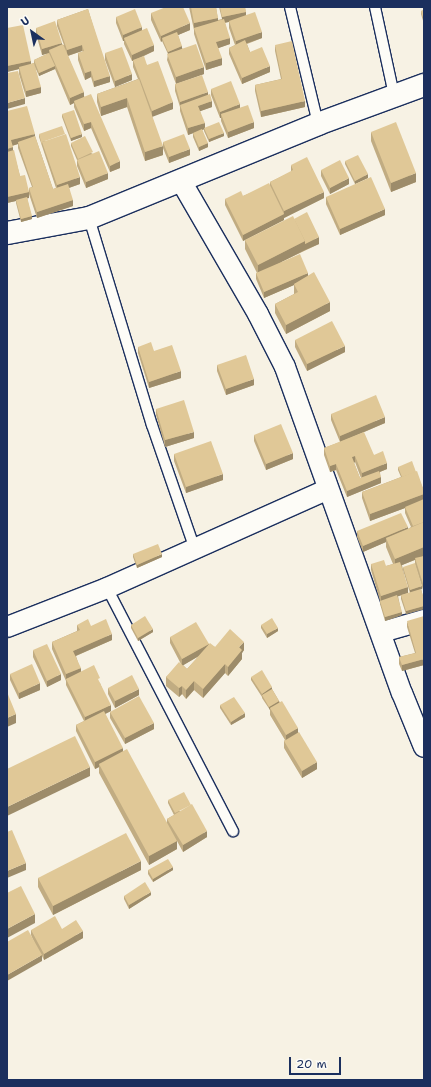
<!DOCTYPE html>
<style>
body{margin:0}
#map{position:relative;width:431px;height:1087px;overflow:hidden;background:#f7f2e4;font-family:"Shantell Sans",sans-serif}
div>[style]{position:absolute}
.roads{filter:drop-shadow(1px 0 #1b2f5e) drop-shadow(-1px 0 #1b2f5e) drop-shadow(0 1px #1b2f5e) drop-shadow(0 -1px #1b2f5e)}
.lane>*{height:10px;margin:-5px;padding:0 5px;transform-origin:5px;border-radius:5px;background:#fdfcf7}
.street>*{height:20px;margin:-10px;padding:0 10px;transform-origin:10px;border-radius:10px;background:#fdfcf7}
.primary>*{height:22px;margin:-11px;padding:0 11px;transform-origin:11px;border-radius:11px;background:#fdfcf7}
.wall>*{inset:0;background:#c1ac82}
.shaded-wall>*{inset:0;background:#9d8c6a}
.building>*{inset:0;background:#e0c897}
span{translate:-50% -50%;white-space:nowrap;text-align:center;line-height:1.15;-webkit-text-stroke:3.5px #fdfcf7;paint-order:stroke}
.frame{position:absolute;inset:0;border:8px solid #1b2f5e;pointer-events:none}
.north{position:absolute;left:12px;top:12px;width:40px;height:40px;-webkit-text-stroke:3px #fdfcf7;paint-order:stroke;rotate:327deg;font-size:11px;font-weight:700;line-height:16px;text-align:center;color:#1b2f5e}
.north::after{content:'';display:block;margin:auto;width:14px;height:18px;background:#1b2f5e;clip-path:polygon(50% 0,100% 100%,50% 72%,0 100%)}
.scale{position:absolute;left:289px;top:1057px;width:52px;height:18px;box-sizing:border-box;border:2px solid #1b2f5e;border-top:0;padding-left:5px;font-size:12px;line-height:14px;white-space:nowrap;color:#1b2f5e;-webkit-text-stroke:3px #fdfcf7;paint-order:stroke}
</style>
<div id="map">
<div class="roads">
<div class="lane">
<div style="left:290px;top:7px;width:120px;rotate:76.5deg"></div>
<div style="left:375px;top:7px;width:90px;rotate:77.8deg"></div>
<div style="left:89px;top:218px;width:216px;rotate:73.1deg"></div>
<div style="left:152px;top:425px;width:131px;rotate:70.9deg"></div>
<div style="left:107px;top:588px;width:274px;rotate:62.6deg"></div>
</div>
<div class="street">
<div style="left:181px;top:181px;width:154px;rotate:59.9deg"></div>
<div style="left:258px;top:314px;width:59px;rotate:63deg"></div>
<div style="left:285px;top:367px;width:346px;rotate:70.3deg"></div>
<div style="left:402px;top:693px;width:58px;rotate:67.8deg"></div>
<div style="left:7px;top:627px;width:107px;rotate:-21.3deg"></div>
<div style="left:107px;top:588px;width:242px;rotate:-24.1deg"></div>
<div style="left:382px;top:632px;width:44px;rotate:-15.9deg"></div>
</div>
<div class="primary">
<div style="left:7px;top:233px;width:83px;rotate:-10.4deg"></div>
<div style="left:89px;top:218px;width:248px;rotate:-22.3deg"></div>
<div style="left:318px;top:124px;width:113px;rotate:-20.2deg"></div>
</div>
</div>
<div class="wall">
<div style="clip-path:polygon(189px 7px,216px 7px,218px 20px,222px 19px,219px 7px,245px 7px,246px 15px,262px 38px,247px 44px,250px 52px,270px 72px,242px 84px,229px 54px,229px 48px,235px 45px,229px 28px,229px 22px,225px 23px,230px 44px,218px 48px,222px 65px,206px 70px,194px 34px,194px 30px)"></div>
<div style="clip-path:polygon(88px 9px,110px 82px,94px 87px,91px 77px,85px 80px,78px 60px,78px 53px,83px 52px,82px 51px,68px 56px,84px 96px,120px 168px,110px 172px,91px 128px,84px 131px,74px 107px,74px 103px,70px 105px,55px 69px,39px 76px,35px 67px,41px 93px,26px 97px,19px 74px,19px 69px,7px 72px,7px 28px,31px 64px,34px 63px,34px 60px,49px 53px,42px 55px,36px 34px,36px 28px,62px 45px,64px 45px,57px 26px,57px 20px)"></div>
<div style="clip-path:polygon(424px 10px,424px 24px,421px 14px,421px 11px)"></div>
<div style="clip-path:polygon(151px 13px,190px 30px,178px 35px,182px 48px,204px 74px,176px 84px,167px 60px,168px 54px,162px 41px,161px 42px,151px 20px)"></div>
<div style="clip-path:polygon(116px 17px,142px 30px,154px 51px,140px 58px,147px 65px,173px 109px,152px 116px,163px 155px,145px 161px,127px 107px,101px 116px,97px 102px,97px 94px,138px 79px,133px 67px,133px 61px,132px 61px,124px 44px,124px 41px,123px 41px,116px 23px)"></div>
<div style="clip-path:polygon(275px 45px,305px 107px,261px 117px,255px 91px,255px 85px,281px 79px,275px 51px)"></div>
<div style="clip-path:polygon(105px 53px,132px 80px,115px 87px,105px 60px)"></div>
<div style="clip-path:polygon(175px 84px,208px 95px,212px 107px,200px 111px,205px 128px,224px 136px,209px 142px,204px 131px,204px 129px,202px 130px,208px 147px,199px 151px,193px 137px,193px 133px,198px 131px,188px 135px,180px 111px,180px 107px,175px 91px)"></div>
<div style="clip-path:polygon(211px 89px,240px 108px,254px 128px,228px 138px,221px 121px,221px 118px,220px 118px,211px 95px)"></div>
<div style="clip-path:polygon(evenodd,7px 111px,35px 136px,53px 189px,56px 188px,39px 137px,39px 134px,80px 184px,69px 188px,73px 206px,37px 218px,29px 194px,29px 198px,27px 198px,32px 219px,21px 222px,16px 203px,16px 201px,7px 203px,7px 111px,18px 144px,18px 148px,32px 187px,29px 188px,29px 192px,20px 176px,13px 150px,12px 146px,18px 144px)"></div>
<div style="clip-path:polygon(62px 114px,82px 137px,71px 141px,62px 117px)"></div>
<div style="clip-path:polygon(371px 132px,416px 182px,391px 192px,371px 141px)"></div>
<div style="clip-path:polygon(163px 142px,190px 155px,169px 163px,163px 148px)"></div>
<div style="clip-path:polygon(71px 143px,93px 154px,108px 179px,86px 188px,77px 166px,77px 160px,71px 146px)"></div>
<div style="clip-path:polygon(345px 161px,368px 178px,355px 184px,345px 164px)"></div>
<div style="clip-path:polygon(291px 165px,324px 198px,284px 218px,284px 220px,243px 241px,225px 205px,225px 199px,243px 196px,270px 185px,270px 182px,291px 172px)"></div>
<div style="clip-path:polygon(321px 170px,349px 184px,330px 194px,321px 176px)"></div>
<div style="clip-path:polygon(326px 197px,385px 215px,340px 235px,326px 204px)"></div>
<div style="clip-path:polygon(294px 219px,319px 244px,281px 262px,308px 276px,330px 311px,286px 334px,275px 313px,275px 304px,294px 294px,294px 285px,264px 298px,256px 279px,256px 273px,257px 273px,245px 249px,245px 240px)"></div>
<div style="clip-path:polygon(295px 340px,345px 352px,307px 371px,295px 347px)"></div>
<div style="clip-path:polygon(138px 347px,154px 351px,181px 378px,149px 388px,138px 353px)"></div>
<div style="clip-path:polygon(217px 365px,254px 385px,226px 395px,217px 371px)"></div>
<div style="clip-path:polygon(156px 409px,194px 438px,165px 447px,156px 415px)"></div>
<div style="clip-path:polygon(evenodd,331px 414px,385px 423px,346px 440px,374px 455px,387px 469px,380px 472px,381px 483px,347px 497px,336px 470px,330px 472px,324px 455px,324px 448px,340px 442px,331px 420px,331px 414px,355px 462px,361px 478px,360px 478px,354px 463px,355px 462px)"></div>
<div style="clip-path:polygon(254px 435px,293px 459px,266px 470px,254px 441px)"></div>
<div style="clip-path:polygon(174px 454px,223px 480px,186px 493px,174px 461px)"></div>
<div style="clip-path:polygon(398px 467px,416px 472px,424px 491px,424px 593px,415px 565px,415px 560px,402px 565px,408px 593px,398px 596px,402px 615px,385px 621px,380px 604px,380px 601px,371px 570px,371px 564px,386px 566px,393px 564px,386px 547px,386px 542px,363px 552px,357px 537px,357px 531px,408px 529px,411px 527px,405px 513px,405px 508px,370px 521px,362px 498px,362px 492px,401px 477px,398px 470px)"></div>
<div style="clip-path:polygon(133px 554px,162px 557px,137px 568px,133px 557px)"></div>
<div style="clip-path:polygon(403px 567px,422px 589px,421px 589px,424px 600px,424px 609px,406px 614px,401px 599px,401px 595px,410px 593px,403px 570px)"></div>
<div style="clip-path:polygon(407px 621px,424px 665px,402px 671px,399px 664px,399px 657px,415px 653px,407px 627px)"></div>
<div style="clip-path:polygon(77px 625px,91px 626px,112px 640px,76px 656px,81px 672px,100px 683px,111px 711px,105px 714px,123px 751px,167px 824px,167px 819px,174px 815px,168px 803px,168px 800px,207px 837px,183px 852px,177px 841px,177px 849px,149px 865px,99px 773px,99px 767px,95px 769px,76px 731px,76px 725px,84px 721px,66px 685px,66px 680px,66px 681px,52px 649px,52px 642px,77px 631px)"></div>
<div style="clip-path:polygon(131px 625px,153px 632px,138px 641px,131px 628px)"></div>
<div style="clip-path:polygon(261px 625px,278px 631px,267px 638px,261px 628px)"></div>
<div style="clip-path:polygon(evenodd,170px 637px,209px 644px,215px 647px,244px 650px,242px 653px,242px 659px,228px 676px,225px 673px,203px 698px,194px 690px,186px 699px,182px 694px,179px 697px,166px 686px,166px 677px,181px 664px,170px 643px,170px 637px,199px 656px,187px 669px,183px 665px,199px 656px)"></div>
<div style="clip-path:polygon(33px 650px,61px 680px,47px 687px,33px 657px)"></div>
<div style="clip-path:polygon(10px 674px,40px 690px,19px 699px,10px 680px)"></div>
<div style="clip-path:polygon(251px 677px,272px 689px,298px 733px,317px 769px,302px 778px,284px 748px,284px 741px,285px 740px,270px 715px,270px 710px,262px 698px,262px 696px,262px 697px,251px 680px)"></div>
<div style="clip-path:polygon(108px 688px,139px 695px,115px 708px,108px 694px)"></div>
<div style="clip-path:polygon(220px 705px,245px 717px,231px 725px,220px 708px)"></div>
<div style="clip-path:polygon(110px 712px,154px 729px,125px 744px,110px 718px)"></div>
<div style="clip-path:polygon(141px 870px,53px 915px,38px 887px,38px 878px)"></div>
<div style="clip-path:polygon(148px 870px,173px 870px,153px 882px,148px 874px)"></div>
<div style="clip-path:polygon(151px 895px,129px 909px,124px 899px,124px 896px)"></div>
<div style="clip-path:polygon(62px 929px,83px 938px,44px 960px,42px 956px,42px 961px,31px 935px,31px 930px)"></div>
</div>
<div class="shaded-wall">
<div style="clip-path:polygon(246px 12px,246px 19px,222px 23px,222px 17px)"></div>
<div style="clip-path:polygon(218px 18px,218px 24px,194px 28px,194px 30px,194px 23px)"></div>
<div style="clip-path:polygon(190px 23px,190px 30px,164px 41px,162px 38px,162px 41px,161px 42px,161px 36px)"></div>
<div style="clip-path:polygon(142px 27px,142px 33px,124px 38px,124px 41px,123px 41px,123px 35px)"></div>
<div style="clip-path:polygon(262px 32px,262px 38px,236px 47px,236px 41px)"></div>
<div style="clip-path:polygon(230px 38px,230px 44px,216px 49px,216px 42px)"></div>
<div style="clip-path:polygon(62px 43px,62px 49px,49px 50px,49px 53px,42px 55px,42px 49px)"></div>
<div style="clip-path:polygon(82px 45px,82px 51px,67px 56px,67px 50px)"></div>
<div style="clip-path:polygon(154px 45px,154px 51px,132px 61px,132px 55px)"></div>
<div style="clip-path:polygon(182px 46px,182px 49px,168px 55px,168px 52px)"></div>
<div style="clip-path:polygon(222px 58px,222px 65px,206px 70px,206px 63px)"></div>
<div style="clip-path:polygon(31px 61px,31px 67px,19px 67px,19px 69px,7px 72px,7px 66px)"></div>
<div style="clip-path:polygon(55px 66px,55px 69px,39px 76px,39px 73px)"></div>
<div style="clip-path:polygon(270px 66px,270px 72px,242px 84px,242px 78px)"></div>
<div style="clip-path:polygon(204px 67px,204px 74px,176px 84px,176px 77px)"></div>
<div style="clip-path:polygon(91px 71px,91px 77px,85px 80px,85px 73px)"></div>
<div style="clip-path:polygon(132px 74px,132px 80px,115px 87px,115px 81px)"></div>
<div style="clip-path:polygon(110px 76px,110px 82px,94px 87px,94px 81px)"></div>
<div style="clip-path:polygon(41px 87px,41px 93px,26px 97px,26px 91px)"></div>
<div style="clip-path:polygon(84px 92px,84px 98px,74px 101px,74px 103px,70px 105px,70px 98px)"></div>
<div style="clip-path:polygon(208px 92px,208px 99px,180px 106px,180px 102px)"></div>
<div style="clip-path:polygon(25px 98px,25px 104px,7px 109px,7px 103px)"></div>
<div style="clip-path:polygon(127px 98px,127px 107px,101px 116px,101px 107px)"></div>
<div style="clip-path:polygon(212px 101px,212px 107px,198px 112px,198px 106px)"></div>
<div style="clip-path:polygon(305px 101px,305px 107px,261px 117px,261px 111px)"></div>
<div style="clip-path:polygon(173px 102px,173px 109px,152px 117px,152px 111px)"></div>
<div style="clip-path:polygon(240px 104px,240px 110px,221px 114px,221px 118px,220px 118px,220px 112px)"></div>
<div style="clip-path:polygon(91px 122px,91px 128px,84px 131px,84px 124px)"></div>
<div style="clip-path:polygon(254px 122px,254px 128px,228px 138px,228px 132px)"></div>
<div style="clip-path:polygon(205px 123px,205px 129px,188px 135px,188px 128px)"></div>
<div style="clip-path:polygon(224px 133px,224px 136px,209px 142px,209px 139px)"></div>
<div style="clip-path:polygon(35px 134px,35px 140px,18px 142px,18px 144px,11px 146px,11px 140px)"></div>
<div style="clip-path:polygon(82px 134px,82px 137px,71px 141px,71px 138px)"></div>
<div style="clip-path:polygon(208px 143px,208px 147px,199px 151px,199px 147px)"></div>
<div style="clip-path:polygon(163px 146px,163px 155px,145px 161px,145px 152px)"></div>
<div style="clip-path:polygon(13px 147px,13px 154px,7px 155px,7px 149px)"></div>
<div style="clip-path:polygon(190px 149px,190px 155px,169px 163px,169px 157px)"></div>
<div style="clip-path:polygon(120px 161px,120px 168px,110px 172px,110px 166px)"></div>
<div style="clip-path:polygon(108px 173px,108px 179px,86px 188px,86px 182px)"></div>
<div style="clip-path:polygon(416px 173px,416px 182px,391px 192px,391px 183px)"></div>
<div style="clip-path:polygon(368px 174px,368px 178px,355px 184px,355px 181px)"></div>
<div style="clip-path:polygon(80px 177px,80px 184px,57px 192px,57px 185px)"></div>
<div style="clip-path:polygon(349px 178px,349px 184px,330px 194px,330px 188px)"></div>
<div style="clip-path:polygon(29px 192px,29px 198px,7px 203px,7px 197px)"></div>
<div style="clip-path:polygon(324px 192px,324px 198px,284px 218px,284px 220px,243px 241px,243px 235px,284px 214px,284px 211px)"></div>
<div style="clip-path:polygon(73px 200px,73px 206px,37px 218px,37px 212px)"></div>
<div style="clip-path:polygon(385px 209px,385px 215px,340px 235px,340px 229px)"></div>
<div style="clip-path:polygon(32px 216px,32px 219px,21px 222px,21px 219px)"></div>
<div style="clip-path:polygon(319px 237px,319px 244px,305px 250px,305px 244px)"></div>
<div style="clip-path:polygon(305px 241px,305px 250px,258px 274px,258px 265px)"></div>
<div style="clip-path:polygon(308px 273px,308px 279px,294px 284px,294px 285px,264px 298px,264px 292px)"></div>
<div style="clip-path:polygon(330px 302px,330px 311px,286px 334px,286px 325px)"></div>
<div style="clip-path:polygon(345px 346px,345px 352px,307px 371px,307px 364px)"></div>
<div style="clip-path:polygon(181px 371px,181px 378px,149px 388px,149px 382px)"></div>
<div style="clip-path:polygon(254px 379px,254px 385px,226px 395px,226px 389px)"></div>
<div style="clip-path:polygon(385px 417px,385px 423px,340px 442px,340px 436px)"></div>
<div style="clip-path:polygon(194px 432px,194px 438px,165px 447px,165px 440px)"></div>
<div style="clip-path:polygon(293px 453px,293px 459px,266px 470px,266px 464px)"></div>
<div style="clip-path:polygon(355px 456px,355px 462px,352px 464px,352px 457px)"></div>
<div style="clip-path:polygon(387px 463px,387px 469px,362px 479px,362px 473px)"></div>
<div style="clip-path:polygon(336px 464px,336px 470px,330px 472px,330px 466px)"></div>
<div style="clip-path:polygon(223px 474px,223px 480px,186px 493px,186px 487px)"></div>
<div style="clip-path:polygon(381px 477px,381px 483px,347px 497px,347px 491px)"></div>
<div style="clip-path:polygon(424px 494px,424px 501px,370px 521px,370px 514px)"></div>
<div style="clip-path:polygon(408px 527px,408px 533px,386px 538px,386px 542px,363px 552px,363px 546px)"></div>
<div style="clip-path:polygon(424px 547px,424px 556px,395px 568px,395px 559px)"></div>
<div style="clip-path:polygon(162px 554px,162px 557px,137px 568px,137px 565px)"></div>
<div style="clip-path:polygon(422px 586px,422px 589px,410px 593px,410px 590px)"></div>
<div style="clip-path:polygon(408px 587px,408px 593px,381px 602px,381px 596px)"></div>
<div style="clip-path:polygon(424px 606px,424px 609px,406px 614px,406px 611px)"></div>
<div style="clip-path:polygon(402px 612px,402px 615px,385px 621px,385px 617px)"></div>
<div style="clip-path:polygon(278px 628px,278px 631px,267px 638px,267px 634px)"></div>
<div style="clip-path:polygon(153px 629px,153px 632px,138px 641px,138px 638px)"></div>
<div style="clip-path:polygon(112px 634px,112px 640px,73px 657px,73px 651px)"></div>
<div style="clip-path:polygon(244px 642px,244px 650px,242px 653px,242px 659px,228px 676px,228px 667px,239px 647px)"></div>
<div style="clip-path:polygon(209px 644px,209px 650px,182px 666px,182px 659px)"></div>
<div style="clip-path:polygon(424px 659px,424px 665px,402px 671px,402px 665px)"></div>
<div style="clip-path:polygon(225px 664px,225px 673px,203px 698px,203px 689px)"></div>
<div style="clip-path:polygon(81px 668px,81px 674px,66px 679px,66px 681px,66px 674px)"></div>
<div style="clip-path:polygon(61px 674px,61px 680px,47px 687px,47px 681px)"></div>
<div style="clip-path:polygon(194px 681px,194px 690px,186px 699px,186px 690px)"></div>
<div style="clip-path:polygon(40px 683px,40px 690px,19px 699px,19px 693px)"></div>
<div style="clip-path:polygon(182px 686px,182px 694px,179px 697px,179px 688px)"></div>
<div style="clip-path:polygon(272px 687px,272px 691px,262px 695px,262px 697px,262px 694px)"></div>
<div style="clip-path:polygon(139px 689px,139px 695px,115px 708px,115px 701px)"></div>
<div style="clip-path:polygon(279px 701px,279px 704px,270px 708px,269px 710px,269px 707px)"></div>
<div style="clip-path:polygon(111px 705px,111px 711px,85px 724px,85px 717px)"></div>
<div style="clip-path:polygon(245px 713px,245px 717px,231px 725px,231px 722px)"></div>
<div style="clip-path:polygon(16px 714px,16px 723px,7px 727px,7px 718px)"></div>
<div style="clip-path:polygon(154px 723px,154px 729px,125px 744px,125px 738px)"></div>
<div style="clip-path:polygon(298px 728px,298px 734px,286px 741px,286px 735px)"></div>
<div style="clip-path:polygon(123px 748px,123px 755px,99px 764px,99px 767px,95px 769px,95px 762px)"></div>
<div style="clip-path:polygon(317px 762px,317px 769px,302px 778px,302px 771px)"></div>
<div style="clip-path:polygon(90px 767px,90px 776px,7px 816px,7px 807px)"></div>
<div style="clip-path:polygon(207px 831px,207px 837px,183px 852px,183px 845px)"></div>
<div style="clip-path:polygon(177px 841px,177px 849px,149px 865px,149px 856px)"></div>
<div style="clip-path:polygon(141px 861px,141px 870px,53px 915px,53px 906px)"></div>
<div style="clip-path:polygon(26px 863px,26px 870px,7px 878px,7px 871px)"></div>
<div style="clip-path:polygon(173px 867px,173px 870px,153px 882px,153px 879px)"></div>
<div style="clip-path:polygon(151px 892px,151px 895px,129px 909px,129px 905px)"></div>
<div style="clip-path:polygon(35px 914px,35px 923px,7px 938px,7px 929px)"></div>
<div style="clip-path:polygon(83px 931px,83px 938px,44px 960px,44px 954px)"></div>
<div style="clip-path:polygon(42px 955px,42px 961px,7px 981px,7px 975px)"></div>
</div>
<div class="building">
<div style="clip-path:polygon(166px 7px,183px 7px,190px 23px,161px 36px,151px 13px)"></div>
<div style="clip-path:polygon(191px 7px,216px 7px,218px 18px,194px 23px)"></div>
<div style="clip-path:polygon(220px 7px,245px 7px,246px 12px,222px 17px)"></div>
<div style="clip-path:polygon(88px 9px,110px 76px,94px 81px,91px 71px,85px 73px,78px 53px,84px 51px,82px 45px,67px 50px,57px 20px)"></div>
<div style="clip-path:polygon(135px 9px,142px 27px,123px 35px,116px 17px)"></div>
<div style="clip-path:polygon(424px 10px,424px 21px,421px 11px)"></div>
<div style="clip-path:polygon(255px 12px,262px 32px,236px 41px,229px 21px)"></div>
<div style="clip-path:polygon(224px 19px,230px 38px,216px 42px,222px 58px,206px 63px,194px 28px)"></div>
<div style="clip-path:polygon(55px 21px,62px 43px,42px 49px,36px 28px)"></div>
<div style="clip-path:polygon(23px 25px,31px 61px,7px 66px,7px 28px)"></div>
<div style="clip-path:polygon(147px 28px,154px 45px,132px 55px,124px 38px)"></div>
<div style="clip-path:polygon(177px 32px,182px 46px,168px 52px,162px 38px)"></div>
<div style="clip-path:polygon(245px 40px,250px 52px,262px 47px,270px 66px,242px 78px,229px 48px)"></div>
<div style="clip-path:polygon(292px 41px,305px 101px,261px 111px,255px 85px,282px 79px,275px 45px)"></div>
<div style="clip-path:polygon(63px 44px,84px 92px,70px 98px,49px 50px)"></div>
<div style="clip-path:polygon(196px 44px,204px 67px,176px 77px,167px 54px)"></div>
<div style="clip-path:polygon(122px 47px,132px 74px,115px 81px,105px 53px)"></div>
<div style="clip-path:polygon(49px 53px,55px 66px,39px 73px,34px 60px)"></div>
<div style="clip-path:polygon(144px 56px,147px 65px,158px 61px,173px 102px,152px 111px,133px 60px)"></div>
<div style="clip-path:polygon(34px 63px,41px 87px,26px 91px,19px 67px)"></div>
<div style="clip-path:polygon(18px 71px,25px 98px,7px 103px,7px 73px)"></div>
<div style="clip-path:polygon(202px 75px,208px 92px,180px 102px,175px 84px)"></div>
<div style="clip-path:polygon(139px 79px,163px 146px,145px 152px,127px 98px,101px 107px,97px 94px)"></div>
<div style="clip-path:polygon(231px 81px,240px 104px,220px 112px,211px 89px)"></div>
<div style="clip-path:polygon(91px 94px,120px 161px,110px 166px,91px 122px,84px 124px,74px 101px)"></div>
<div style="clip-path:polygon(210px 94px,212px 101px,198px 106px,205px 123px,188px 128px,180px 105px)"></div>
<div style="clip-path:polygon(248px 105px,254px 122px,228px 132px,221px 114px)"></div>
<div style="clip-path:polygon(27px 106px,35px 134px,11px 140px,13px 147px,7px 149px,7px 111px)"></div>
<div style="clip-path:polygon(74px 110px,82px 134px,71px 138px,62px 114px)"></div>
<div style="clip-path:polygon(219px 122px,224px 133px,209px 139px,204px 128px)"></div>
<div style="clip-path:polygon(396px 122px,416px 173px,391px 183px,371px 132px)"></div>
<div style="clip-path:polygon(62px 126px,65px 134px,42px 142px,42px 145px,39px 134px)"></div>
<div style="clip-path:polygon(202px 129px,208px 143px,199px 147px,193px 133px)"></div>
<div style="clip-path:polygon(66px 134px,80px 177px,57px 185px,42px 142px)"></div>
<div style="clip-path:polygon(184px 134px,190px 149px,169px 157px,163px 142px)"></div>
<div style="clip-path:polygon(35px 136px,53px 189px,68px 184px,73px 200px,37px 212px,29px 188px,33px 187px,18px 142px)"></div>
<div style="clip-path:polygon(85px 136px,93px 152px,78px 159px,71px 143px)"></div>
<div style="clip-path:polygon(14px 150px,20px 176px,25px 175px,29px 192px,7px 197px,7px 152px)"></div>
<div style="clip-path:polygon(99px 151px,108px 173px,86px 182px,77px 160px)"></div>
<div style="clip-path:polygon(358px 155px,368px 174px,355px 181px,345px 161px)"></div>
<div style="clip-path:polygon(307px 157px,324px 192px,284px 211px,270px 182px,293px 170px,291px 165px)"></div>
<div style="clip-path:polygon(340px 160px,349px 178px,330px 188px,321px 170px)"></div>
<div style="clip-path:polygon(371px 177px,385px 209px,340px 229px,326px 197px)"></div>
<div style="clip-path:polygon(269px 183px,284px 214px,243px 235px,225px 199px,241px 191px,243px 196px)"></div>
<div style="clip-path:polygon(27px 197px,32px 216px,21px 219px,16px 200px)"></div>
<div style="clip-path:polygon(307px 212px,319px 237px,305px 244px,305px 241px,294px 219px)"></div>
<div style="clip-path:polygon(293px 216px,305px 241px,258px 265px,245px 240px)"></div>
<div style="clip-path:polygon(300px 254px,308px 273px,264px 292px,256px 273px)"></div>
<div style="clip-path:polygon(314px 272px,330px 302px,286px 325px,275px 304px,298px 292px,294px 284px)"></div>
<div style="clip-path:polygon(332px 321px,345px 346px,307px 364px,295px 340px)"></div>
<div style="clip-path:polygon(151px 342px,154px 351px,172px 345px,181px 371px,149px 382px,138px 347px)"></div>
<div style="clip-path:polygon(246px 355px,254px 379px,226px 389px,217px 365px)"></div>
<div style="clip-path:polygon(376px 395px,385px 417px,340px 436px,331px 414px)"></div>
<div style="clip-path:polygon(184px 400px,194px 432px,165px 440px,156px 409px)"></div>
<div style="clip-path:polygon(281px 424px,293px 453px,266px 464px,254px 435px)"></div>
<div style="clip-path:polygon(364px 432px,374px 455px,383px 451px,387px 463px,362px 473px,355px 456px,352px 457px,360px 478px,379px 471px,381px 477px,347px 491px,336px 464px,330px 466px,324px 448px)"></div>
<div style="clip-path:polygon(211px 441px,223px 474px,186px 487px,174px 454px)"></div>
<div style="clip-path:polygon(412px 461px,416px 472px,402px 477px,398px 467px)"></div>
<div style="clip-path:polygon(417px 471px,424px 491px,424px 494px,370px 514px,362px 492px)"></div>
<div style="clip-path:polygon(424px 499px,424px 522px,413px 526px,405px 507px)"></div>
<div style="clip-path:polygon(401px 513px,408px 527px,363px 546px,357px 531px)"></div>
<div style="clip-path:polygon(424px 522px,424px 547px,395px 559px,386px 538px)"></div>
<div style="clip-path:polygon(158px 544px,162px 554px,137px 565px,133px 554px)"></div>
<div style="clip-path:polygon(424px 556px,424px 587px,415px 558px)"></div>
<div style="clip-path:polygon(384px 560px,386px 566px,400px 562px,408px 587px,381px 596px,371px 564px)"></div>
<div style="clip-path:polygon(415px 563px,422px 586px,410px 590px,403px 567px)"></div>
<div style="clip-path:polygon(421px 589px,424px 600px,424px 606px,406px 611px,401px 595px)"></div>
<div style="clip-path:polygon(397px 595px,402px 612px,385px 617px,380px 601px)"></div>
<div style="clip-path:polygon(145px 616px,153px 629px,138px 638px,131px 625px)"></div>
<div style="clip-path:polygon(424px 616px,424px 659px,402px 665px,399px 657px,416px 653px,407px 621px)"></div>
<div style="clip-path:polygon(272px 618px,278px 628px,267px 634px,261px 625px)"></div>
<div style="clip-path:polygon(88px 619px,91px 626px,106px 619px,112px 634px,73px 651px,81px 668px,66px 674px,52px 642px,80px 630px,77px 625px)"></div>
<div style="clip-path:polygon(196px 622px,209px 644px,182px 659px,170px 637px)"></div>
<div style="clip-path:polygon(230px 629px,244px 642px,239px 647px,242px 650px,228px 667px,225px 664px,203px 689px,194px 681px,186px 690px,182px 686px,179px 688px,166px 677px,179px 662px,187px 669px,210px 643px,215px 647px)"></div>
<div style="clip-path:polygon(47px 644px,61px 674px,47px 681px,33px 650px)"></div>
<div style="clip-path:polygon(32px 664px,40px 683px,19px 693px,10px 674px)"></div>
<div style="clip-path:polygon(94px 665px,100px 678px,98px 679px,111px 705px,85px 717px,66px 679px)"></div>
<div style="clip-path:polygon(262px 670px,272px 687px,262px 694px,251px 677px)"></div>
<div style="clip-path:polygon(132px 675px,139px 689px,115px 701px,108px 688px)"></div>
<div style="clip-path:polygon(272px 689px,279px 701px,269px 707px,262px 695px)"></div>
<div style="clip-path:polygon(7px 692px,16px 714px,7px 718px)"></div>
<div style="clip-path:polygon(139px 696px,154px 723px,125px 738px,110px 712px)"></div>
<div style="clip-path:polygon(234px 697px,245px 713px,231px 722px,220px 705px)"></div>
<div style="clip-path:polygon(282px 701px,298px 728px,286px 735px,270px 708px)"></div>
<div style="clip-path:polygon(104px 711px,123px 748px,95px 762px,76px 725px)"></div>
<div style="clip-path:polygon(299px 732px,317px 762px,302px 771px,284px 741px)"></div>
<div style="clip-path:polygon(75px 736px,90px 767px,7px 807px,7px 769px)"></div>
<div style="clip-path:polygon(127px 749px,177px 841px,149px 856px,99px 764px)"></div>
<div style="clip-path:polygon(184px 792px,191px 805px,175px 813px,168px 800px)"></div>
<div style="clip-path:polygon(192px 804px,207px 831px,183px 845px,167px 819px)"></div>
<div style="clip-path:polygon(12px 830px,26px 863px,7px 871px,7px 832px)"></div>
<div style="clip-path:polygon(126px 833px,141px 861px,53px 906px,38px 878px)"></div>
<div style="clip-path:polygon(168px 859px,173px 867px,153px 879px,148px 870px)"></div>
<div style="clip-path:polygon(145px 882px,151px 892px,129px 905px,124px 896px)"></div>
<div style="clip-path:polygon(21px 886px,35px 914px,7px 929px,7px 893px)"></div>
<div style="clip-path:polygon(55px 916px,62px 929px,76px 920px,83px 931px,44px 954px,31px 930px)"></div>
<div style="clip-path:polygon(28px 930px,42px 955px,7px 975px,7px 942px)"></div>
</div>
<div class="frame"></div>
<div class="north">U</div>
<div class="scale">20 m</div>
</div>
